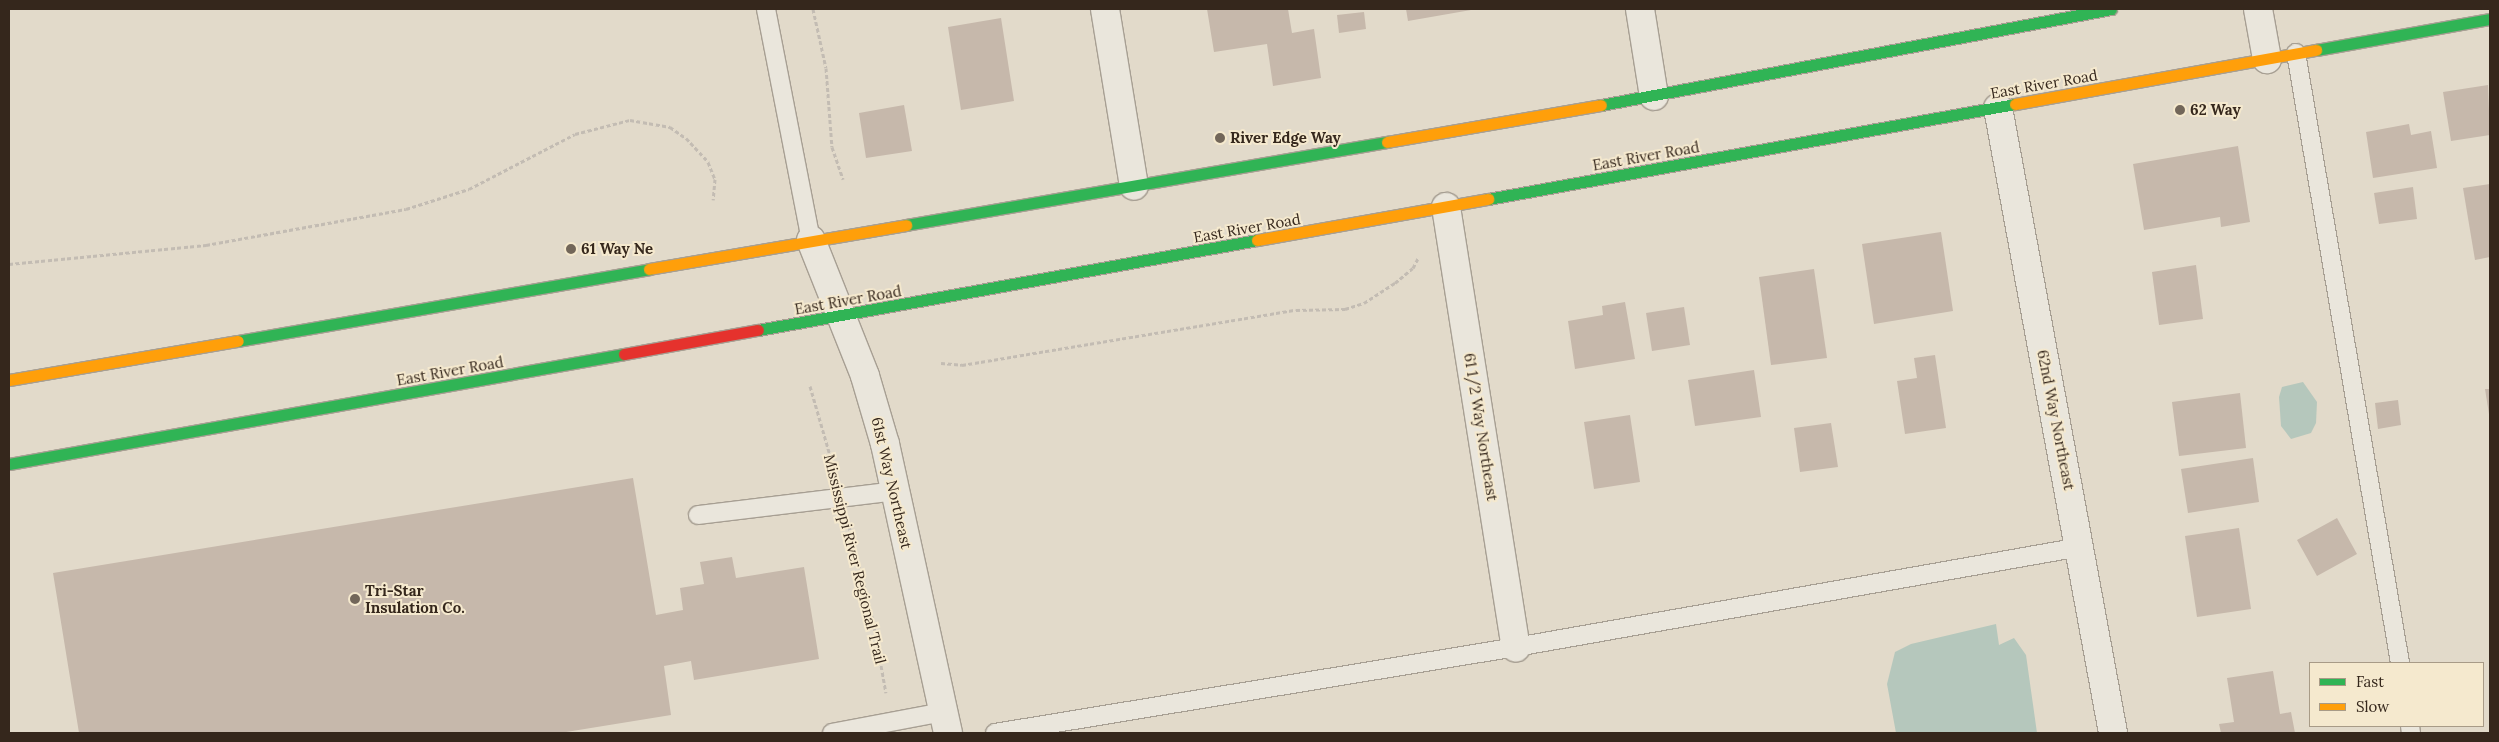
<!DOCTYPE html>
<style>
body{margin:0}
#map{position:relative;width:2499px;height:742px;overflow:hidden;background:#e2daca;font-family:Lora,serif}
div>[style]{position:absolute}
.water>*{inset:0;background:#b5c7bc}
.building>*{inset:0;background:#c6b8ab}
.path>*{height:3px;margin-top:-1.5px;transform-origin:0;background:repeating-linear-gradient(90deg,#c3bcb3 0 4px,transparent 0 6.5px)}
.roads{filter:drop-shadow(1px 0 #a79f93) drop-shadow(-1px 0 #a79f93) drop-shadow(0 1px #a79f93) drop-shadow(0 -1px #a79f93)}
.lane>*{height:18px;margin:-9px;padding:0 9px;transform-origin:9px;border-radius:9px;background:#eae6dc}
.street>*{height:28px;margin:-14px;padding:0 14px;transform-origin:14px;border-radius:14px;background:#eae6dc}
.fast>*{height:11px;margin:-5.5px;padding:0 5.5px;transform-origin:5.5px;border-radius:5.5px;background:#30b455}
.slow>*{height:11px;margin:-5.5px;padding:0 5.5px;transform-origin:5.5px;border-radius:5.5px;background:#ff9f0a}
.jam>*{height:11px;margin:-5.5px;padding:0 5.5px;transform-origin:5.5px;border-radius:5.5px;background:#e5322d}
.dots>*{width:14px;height:14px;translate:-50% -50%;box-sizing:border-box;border:2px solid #f5e9ce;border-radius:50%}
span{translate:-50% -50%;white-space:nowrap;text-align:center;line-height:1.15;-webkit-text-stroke:4px #f5e9ce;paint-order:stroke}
.street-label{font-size:15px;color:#35271c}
.poi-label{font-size:15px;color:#35271c;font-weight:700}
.left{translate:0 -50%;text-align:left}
.frame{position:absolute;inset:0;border:10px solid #35271c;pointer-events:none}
.legend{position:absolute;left:2309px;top:662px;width:175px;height:65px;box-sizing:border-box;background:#f5e9ce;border:1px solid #a89b87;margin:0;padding:6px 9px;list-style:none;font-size:15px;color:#35271c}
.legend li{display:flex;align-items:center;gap:10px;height:25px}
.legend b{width:25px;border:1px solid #a89b87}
</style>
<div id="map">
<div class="water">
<div style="clip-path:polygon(2303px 382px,2317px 402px,2316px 423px,2311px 433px,2291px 439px,2281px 426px,2279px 397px,2282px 387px)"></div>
<div style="clip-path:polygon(1996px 624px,1999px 645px,2014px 638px,2026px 655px,2037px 733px,1896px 733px,1887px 684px,1895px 652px,1911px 644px)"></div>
</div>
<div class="building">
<div style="clip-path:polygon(1207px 9px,1288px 9px,1292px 33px,1314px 29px,1321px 78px,1273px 86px,1267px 44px,1214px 52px)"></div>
<div style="clip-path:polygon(1406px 9px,1471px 9px,1471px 10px,1408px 21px)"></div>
<div style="clip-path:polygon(1364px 12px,1366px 29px,1339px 33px,1337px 15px)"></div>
<div style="clip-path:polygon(1001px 18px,1014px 101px,961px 110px,948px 27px)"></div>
<div style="clip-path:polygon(2488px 85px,2490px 135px,2451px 141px,2443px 92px)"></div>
<div style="clip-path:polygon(904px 105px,912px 151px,866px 158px,859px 113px)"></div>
<div style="clip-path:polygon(2409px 124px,2411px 135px,2431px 131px,2437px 168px,2373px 178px,2366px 132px)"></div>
<div style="clip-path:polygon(2238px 146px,2250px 222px,2221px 227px,2220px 217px,2144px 230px,2133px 164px)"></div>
<div style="clip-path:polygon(2490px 184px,2490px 257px,2475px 260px,2463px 188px)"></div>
<div style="clip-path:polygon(2413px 187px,2417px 219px,2379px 224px,2374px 193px)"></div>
<div style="clip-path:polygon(1941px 232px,1953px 311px,1874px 324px,1862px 244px)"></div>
<div style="clip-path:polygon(2196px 265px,2203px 319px,2159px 325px,2152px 272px)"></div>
<div style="clip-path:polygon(1814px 269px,1827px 358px,1771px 365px,1759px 277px)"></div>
<div style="clip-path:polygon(1625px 302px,1635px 359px,1575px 369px,1568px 321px,1603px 315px,1602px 306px)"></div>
<div style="clip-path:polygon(1684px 307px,1690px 345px,1652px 351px,1646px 313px)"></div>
<div style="clip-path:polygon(1935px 355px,1946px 428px,1905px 434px,1897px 381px,1917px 378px,1914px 358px)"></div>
<div style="clip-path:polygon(1754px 370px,1761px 417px,1695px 426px,1688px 380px)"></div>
<div style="clip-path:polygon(2485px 389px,2490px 389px,2490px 414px,2489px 414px)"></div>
<div style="clip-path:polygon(2240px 393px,2246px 448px,2179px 456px,2172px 402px)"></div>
<div style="clip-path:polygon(2398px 400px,2401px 425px,2378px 429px,2375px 403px)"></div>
<div style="clip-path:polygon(1630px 415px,1640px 482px,1594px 489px,1584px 422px)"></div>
<div style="clip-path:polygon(1831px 423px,1838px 467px,1800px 472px,1794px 428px)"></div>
<div style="clip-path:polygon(2253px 458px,2259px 502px,2188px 513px,2181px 469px)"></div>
<div style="clip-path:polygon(633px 478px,656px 615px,683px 610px,680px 588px,704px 584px,700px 562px,732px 557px,736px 578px,804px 567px,819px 659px,694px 680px,691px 661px,664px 666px,671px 715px,560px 733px,79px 733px,53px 573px)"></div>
<div style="clip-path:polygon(2337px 518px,2357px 554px,2317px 576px,2297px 540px)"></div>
<div style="clip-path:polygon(2239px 528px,2251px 609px,2197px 617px,2185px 536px)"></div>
<div style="clip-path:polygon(2273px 671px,2280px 714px,2291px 712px,2295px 733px,2221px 733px,2219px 724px,2234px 722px,2227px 678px)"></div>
</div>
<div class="path">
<div style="left:813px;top:9px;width:60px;rotate:77.6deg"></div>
<div style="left:826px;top:68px;width:79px;rotate:85.7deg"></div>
<div style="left:832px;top:147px;width:34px;rotate:71deg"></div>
<div style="left:9px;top:264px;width:198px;rotate:-5.5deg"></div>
<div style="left:206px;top:245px;width:203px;rotate:-10.2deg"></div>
<div style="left:406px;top:209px;width:66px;rotate:-17.6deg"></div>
<div style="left:469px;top:189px;width:119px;rotate:-27.4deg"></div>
<div style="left:575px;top:134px;width:57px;rotate:-14.3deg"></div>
<div style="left:630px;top:120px;width:41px;rotate:9.9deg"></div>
<div style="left:670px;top:127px;width:19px;rotate:35deg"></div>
<div style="left:686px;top:138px;width:33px;rotate:47deg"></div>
<div style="left:708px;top:162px;width:18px;rotate:68deg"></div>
<div style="left:715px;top:179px;width:21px;rotate:95deg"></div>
<div style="left:941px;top:363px;width:21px;rotate:5deg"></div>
<div style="left:962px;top:365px;width:338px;rotate:-9.4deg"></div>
<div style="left:1296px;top:310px;width:49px;rotate:-1.2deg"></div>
<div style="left:1345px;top:309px;width:20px;rotate:-18deg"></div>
<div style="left:1364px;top:303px;width:37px;rotate:-33deg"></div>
<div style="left:1395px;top:283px;width:23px;rotate:-40deg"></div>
<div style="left:1413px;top:268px;width:11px;rotate:-63deg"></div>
<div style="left:810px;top:386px;width:86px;rotate:73.9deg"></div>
<div style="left:849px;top:526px;width:98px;rotate:75.8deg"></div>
<div style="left:873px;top:621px;width:73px;rotate:79.8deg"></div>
</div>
<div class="roads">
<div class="lane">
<div style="left:766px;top:9px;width:235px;rotate:79deg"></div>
<div style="left:2296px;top:53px;width:619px;rotate:80.32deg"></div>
<div style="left:698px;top:515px;width:199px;rotate:-6.9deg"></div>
<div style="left:2410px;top:726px;width:7px;rotate:82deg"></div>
<div style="left:832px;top:733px;width:113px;rotate:-10.7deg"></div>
<div style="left:995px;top:733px;width:528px;rotate:-9.37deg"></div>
<div style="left:1516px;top:647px;width:573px;rotate:-10.05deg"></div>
</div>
<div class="street">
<div style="left:1105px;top:9px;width:179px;rotate:80.7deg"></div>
<div style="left:1640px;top:9px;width:88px;rotate:80.9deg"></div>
<div style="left:2258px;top:9px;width:51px;rotate:79.8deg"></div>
<div style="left:1998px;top:108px;width:635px;rotate:79.57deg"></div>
<div style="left:1446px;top:207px;width:446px;rotate:81deg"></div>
<div style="left:811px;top:240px;width:146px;rotate:68.3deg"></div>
<div style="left:865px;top:376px;width:71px;rotate:73.6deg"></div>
<div style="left:885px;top:444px;width:296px;rotate:77.7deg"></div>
</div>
<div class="fast">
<div style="left:2316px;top:50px;width:177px;rotate:-10.1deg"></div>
<div style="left:1601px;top:105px;width:519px;rotate:-10.66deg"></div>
<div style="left:1488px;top:199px;width:535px;rotate:-10.22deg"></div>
<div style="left:906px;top:225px;width:488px;rotate:-9.8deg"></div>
<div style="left:758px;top:330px;width:507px;rotate:-10.22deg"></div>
<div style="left:238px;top:341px;width:417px;rotate:-9.9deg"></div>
<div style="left:9px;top:464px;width:625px;rotate:-10.14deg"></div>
</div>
<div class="slow">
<div style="left:2015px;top:104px;width:306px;rotate:-10.2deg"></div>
<div style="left:1387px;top:142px;width:217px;rotate:-9.8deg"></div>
<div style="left:1257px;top:240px;width:235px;rotate:-10.1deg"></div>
<div style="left:649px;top:269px;width:261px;rotate:-9.7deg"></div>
<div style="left:9px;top:380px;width:232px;rotate:-9.7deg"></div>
</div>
<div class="jam">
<div style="left:624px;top:354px;width:136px;rotate:-10.2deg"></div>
</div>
</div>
<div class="dots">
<div style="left:2180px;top:110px;background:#726659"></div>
<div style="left:1220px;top:138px;background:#726659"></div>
<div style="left:571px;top:249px;background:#726659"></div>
<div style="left:355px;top:599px;background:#726659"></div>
</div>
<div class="street-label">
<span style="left:2044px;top:84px;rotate:-10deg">East River Road</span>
<span style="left:1646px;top:156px;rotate:-10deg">East River Road</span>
<span style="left:1247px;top:228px;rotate:-10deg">East River Road</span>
<span style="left:848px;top:300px;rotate:-10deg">East River Road</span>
<span style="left:450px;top:371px;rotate:-10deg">East River Road</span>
<span style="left:2056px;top:420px;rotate:79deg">62nd Way Northeast</span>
<span style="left:1481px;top:427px;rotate:81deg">61 1/2 Way Northeast</span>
<span style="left:892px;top:483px;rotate:77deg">61st Way Northeast</span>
<span style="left:855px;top:559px;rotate:76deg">Mississippi River Regional Trail</span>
</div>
<div class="poi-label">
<span class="left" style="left:2190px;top:110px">62 Way</span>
<span class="left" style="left:1230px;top:138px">River Edge Way</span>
<span class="left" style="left:581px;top:249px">61 Way Ne</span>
<span class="left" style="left:365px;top:599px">Tri-Star<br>Insulation Co.</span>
</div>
<div class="frame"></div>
<ul class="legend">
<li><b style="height:6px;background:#30b455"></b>Fast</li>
<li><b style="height:6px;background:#ff9f0a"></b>Slow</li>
</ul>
</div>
